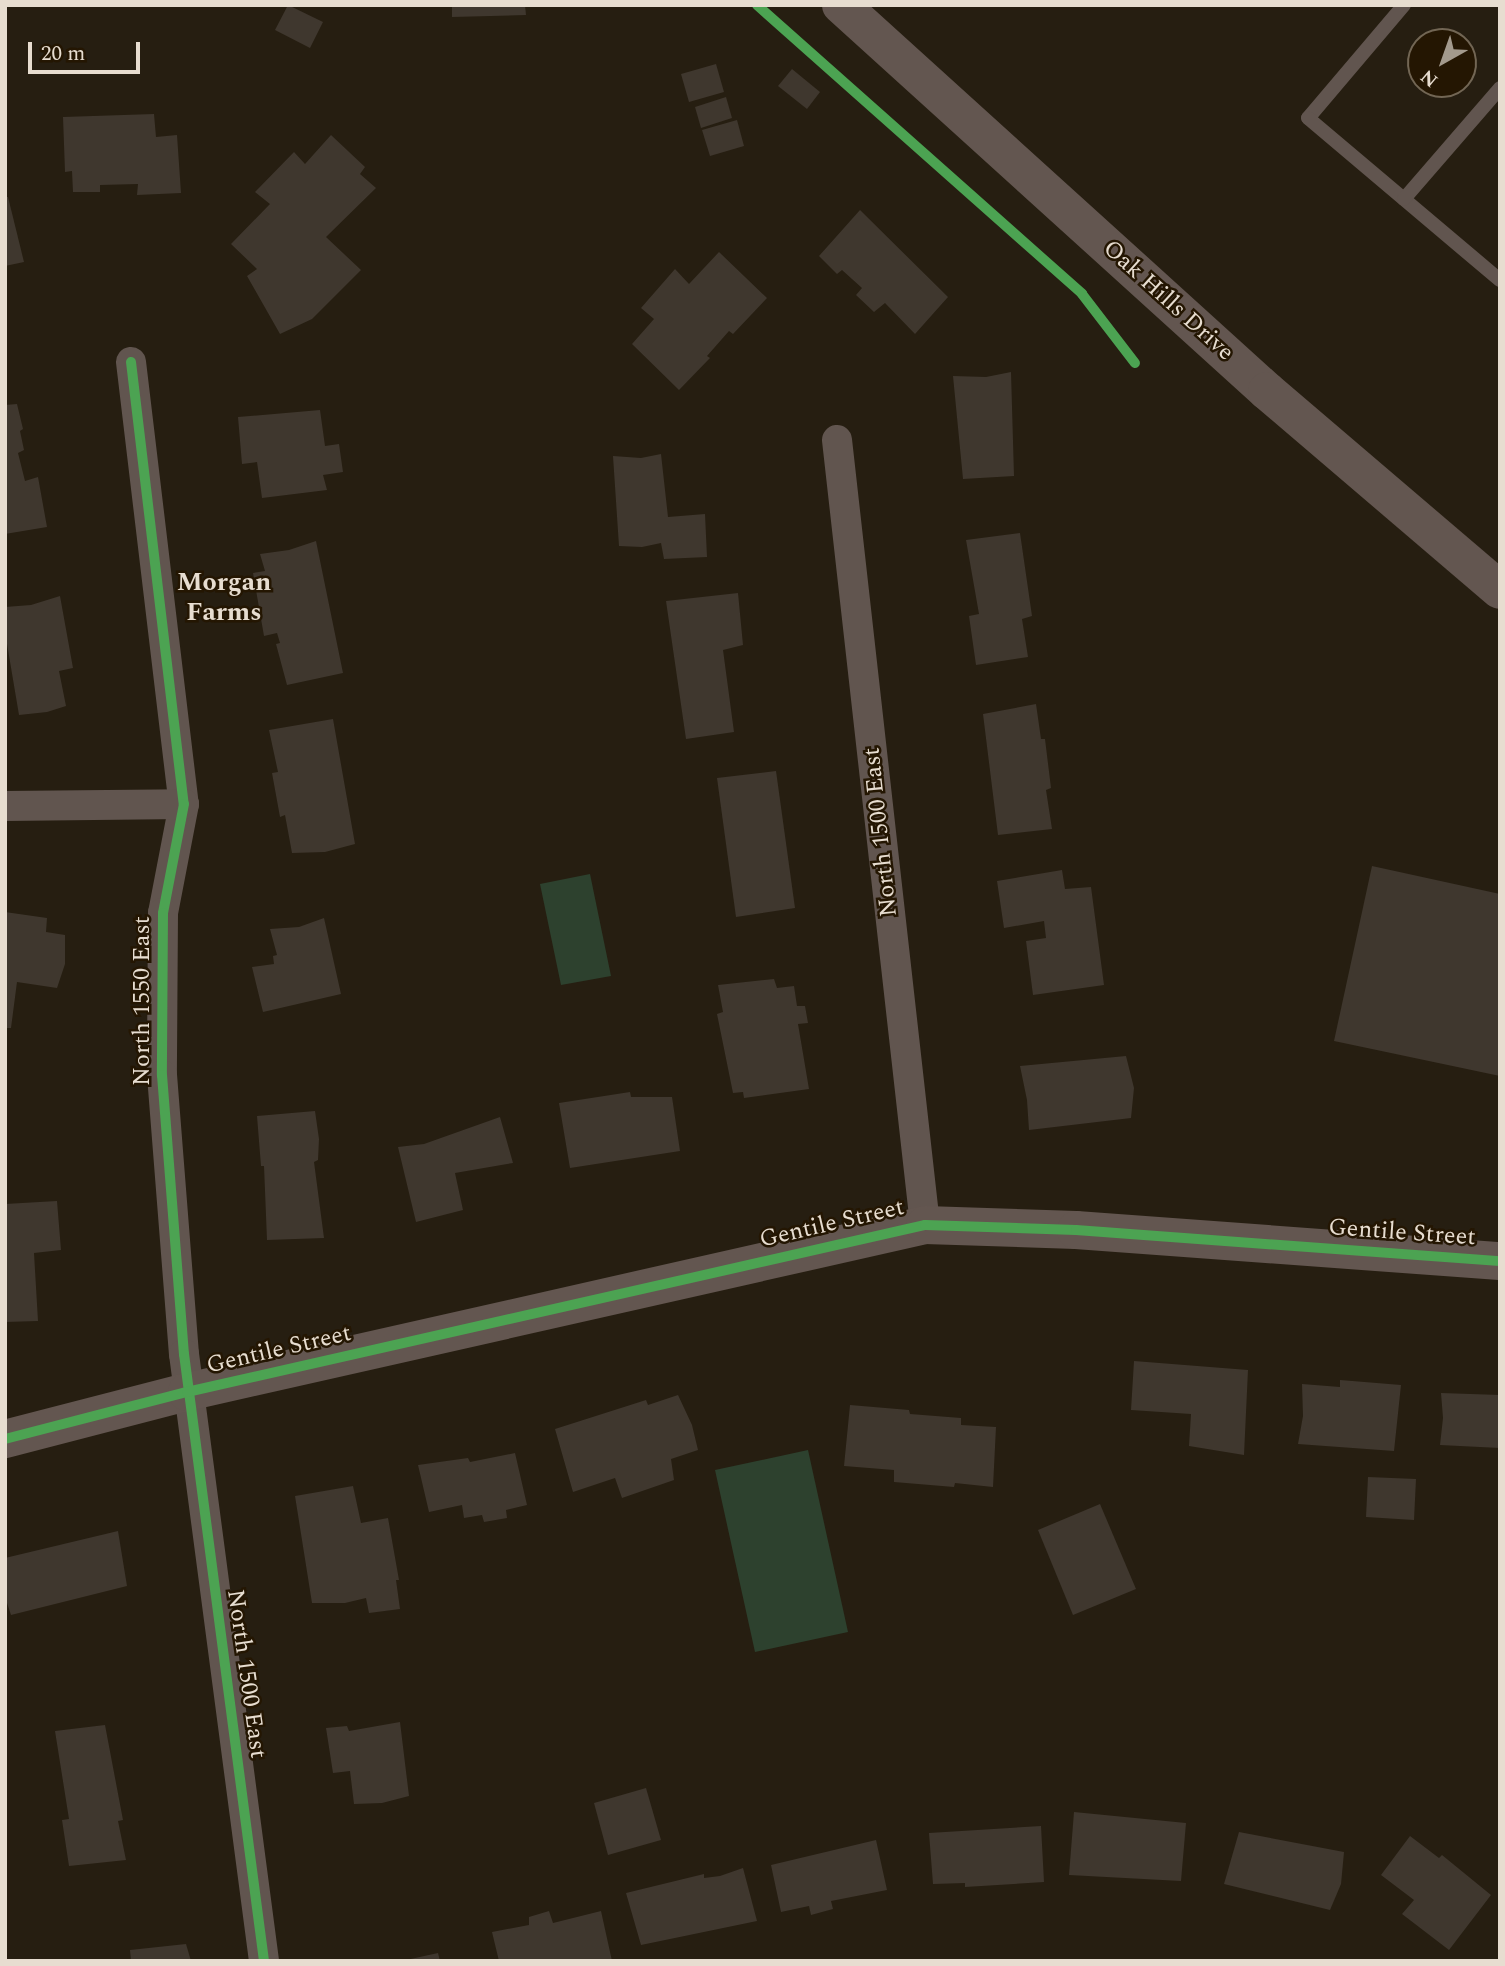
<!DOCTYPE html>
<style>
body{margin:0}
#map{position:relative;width:1505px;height:1966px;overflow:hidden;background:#261e11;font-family:Spectral,serif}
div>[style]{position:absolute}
.green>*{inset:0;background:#2d412e}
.building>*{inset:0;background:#3f372e}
.lane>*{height:14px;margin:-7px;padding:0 7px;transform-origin:7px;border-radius:7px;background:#61554f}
.street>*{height:30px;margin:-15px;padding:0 15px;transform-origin:15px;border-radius:15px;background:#61554f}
.secondary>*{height:38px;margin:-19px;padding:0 19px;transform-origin:19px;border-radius:19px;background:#635650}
.cycleway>*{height:10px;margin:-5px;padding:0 5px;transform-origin:5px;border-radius:5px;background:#4ca352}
span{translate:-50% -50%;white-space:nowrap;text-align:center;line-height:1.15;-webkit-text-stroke:5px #241602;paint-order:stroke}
.street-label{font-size:24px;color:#e7ddd0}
.neighbourhood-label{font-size:26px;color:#e7ddd0;font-weight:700}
.frame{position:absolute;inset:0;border:7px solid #e7ddd0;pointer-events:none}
.north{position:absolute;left:1407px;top:28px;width:70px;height:70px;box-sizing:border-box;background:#241602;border:2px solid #726654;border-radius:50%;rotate:220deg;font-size:19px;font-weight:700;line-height:28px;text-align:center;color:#e7ddd0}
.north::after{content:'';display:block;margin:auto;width:24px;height:32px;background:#a39a8d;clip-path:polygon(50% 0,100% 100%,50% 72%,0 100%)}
.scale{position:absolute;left:28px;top:42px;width:112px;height:32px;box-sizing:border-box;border:4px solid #e7ddd0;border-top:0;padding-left:9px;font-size:21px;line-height:24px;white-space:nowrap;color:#e7ddd0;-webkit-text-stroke:5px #241602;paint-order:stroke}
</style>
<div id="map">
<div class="green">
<div style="clip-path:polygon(590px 874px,611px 976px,561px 985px,540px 884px)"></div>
<div style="clip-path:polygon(808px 1450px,848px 1632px,755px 1652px,715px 1470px)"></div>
</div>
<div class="building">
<div style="clip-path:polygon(288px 5px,323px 22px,310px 48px,275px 30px)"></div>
<div style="clip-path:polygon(452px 5px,525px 5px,526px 15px,452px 17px)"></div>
<div style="clip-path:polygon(716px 64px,724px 92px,689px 102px,681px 74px)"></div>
<div style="clip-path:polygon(792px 69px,820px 92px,807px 109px,778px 86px)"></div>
<div style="clip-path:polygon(726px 97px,732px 118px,701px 128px,695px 107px)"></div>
<div style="clip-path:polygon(154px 114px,156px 137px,177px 135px,181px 193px,137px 195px,138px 184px,100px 185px,100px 192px,73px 192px,72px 171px,65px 172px,63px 117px)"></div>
<div style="clip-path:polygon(737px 120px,744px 146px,710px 156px,702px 130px)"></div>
<div style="clip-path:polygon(331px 135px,365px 167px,360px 174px,376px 188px,326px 237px,361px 270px,312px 319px,280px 334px,247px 276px,257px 269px,231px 244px,270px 204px,255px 192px,294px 152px,305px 164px)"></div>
<div style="clip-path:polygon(5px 197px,8px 197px,24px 262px,5px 266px)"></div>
<div style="clip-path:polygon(860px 210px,948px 297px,915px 334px,885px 303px,874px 312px,856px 295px,862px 288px,842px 270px,837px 274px,819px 256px)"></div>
<div style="clip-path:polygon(719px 252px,767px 298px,733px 334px,729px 331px,707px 356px,710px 358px,679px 390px,632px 344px,654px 319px,641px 308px,675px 269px,689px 284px)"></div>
<div style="clip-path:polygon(1011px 372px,1014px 476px,963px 479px,953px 376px,986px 377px)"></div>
<div style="clip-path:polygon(17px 404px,23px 429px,20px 431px,24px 450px,18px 453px,25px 481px,38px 477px,47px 527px,5px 534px,5px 405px)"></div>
<div style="clip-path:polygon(320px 410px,325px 446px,339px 444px,343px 472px,323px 475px,327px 490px,262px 498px,257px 462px,242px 464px,238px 417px)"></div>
<div style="clip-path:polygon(661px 454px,668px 517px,705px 514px,707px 557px,664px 559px,661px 543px,642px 547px,619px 546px,613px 456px,641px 458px)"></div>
<div style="clip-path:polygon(1020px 533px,1032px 616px,1022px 619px,1028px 657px,976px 665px,969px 616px,979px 614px,966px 540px)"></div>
<div style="clip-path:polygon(316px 541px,343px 673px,287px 685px,276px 644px,280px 643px,277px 633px,264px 636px,253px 573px,265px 571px,260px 554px,289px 550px)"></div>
<div style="clip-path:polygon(738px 593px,743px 645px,723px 650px,734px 732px,686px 739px,666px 601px)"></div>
<div style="clip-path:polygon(60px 596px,73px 668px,59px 671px,66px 706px,47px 712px,19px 715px,5px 632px,5px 607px,31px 605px)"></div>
<div style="clip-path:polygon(1036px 704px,1041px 739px,1045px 739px,1051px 788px,1046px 790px,1052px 829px,998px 835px,983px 714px)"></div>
<div style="clip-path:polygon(333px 719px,355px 844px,325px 852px,292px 853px,285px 815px,280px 817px,272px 773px,278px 772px,269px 730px)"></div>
<div style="clip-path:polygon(776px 771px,795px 908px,736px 917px,717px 778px)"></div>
<div style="clip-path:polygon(1372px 866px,1500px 894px,1500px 1076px,1334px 1041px)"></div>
<div style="clip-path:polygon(1062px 870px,1065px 889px,1091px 887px,1104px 985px,1033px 995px,1026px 941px,1046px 938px,1044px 921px,1004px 928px,997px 881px)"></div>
<div style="clip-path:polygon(5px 912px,47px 918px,46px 932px,65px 935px,65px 964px,57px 988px,17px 982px,11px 1028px,5px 1028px)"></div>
<div style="clip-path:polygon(324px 918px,341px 994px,263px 1012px,252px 967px,274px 964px,273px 956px,277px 955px,270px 929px,299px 927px)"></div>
<div style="clip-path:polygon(774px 979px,777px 988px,794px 986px,797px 1006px,805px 1006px,808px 1023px,798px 1024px,809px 1089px,744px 1098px,743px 1092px,733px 1093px,717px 1014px,723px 1012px,718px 985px)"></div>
<div style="clip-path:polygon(1126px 1056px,1134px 1088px,1131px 1118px,1029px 1130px,1027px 1100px,1020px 1066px)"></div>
<div style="clip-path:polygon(630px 1092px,631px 1097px,672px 1097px,680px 1151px,570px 1168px,559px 1103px)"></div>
<div style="clip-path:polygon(315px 1111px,319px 1139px,318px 1160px,314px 1162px,324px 1238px,267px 1240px,264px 1166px,261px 1166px,257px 1116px)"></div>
<div style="clip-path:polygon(500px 1117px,513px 1163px,455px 1173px,463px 1210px,416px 1222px,398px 1147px,424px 1144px)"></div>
<div style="clip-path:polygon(57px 1201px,61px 1250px,34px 1253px,38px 1321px,5px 1322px,5px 1204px)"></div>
<div style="clip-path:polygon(1134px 1361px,1248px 1370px,1244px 1455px,1189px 1446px,1191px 1414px,1131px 1410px)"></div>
<div style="clip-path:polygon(1340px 1380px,1401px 1385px,1394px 1451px,1298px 1444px,1303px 1416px,1302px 1384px,1340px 1387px)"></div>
<div style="clip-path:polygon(1441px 1393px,1500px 1395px,1500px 1448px,1440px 1445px,1443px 1418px)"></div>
<div style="clip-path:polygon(678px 1395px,692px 1425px,698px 1450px,671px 1459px,674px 1480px,622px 1498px,615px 1478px,573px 1492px,555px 1429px,646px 1400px,648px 1405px)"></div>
<div style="clip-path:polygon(850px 1405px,909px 1410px,910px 1414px,961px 1418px,961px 1425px,996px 1427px,993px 1487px,955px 1483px,954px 1487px,894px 1482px,894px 1470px,844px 1466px)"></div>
<div style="clip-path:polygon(515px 1453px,527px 1505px,506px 1510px,507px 1518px,484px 1522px,482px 1515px,464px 1518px,462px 1505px,429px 1512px,418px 1465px,468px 1458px,470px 1462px)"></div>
<div style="clip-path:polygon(1368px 1477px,1416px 1479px,1414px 1520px,1366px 1517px)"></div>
<div style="clip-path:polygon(353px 1486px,361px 1523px,388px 1518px,399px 1580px,396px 1580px,400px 1609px,369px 1613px,366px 1598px,345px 1603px,312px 1603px,295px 1496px)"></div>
<div style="clip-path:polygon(1100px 1504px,1136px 1589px,1073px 1615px,1038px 1530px)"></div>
<div style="clip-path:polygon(118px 1531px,127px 1586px,11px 1615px,5px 1597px,5px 1558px)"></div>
<div style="clip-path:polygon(400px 1722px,409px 1796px,382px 1803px,354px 1804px,350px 1771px,333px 1773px,326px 1728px,347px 1726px,349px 1731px)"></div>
<div style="clip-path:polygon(105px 1725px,123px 1820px,118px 1821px,126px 1860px,69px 1866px,62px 1820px,69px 1819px,55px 1731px)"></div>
<div style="clip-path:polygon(646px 1788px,661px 1840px,608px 1855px,594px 1803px)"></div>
<div style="clip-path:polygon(1074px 1812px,1186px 1823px,1181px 1881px,1069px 1875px)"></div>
<div style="clip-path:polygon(1041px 1826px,1044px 1882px,965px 1887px,965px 1883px,933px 1884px,929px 1833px)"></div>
<div style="clip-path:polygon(1239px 1832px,1344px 1852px,1341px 1884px,1330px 1910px,1224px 1884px)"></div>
<div style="clip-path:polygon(1410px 1836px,1439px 1858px,1442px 1855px,1491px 1895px,1449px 1950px,1402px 1914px,1414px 1900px,1381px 1875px)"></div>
<div style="clip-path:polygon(876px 1840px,887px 1890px,831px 1901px,833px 1909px,811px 1915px,809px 1906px,781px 1912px,771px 1865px)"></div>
<div style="clip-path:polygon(743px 1868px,757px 1921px,641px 1945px,626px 1893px,704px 1874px,704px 1878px,720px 1876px)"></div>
<div style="clip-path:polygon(549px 1911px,553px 1923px,601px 1911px,612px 1961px,499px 1961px,492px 1932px,529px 1925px,529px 1917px)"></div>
<div style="clip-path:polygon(186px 1944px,191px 1961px,131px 1961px,130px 1950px)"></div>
<div style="clip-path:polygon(438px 1953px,440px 1961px,407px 1961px,406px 1960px)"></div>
</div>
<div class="lane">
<div style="left:1404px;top:5px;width:148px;rotate:130.3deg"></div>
<div style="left:1308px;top:118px;width:251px;rotate:40.2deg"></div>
<div style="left:1404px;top:199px;width:147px;rotate:-49.1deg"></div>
</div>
<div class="street">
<div style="left:131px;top:362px;width:445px;rotate:83.2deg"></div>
<div style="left:184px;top:804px;width:111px;rotate:100.9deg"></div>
<div style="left:163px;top:913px;width:162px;rotate:90.4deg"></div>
<div style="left:162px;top:1075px;width:280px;rotate:85.5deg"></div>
<div style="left:184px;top:1354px;width:612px;rotate:82.49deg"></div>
<div style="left:837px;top:440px;width:790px;rotate:83.6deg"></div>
<div style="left:5px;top:806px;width:179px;rotate:-0.6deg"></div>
</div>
<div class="secondary">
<div style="left:841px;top:5px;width:575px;rotate:42.18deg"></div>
<div style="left:1267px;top:391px;width:306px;rotate:40.5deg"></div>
<div style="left:5px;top:1439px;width:188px;rotate:-14.5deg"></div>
<div style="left:187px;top:1392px;width:757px;rotate:-12.75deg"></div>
<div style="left:925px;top:1225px;width:151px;rotate:1.9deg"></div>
<div style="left:1076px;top:1230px;width:425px;rotate:4.2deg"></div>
</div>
<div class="cycleway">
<div style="left:757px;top:5px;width:435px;rotate:41.6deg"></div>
<div style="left:1082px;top:294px;width:87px;rotate:52.5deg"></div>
<div style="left:131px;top:362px;width:445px;rotate:83.2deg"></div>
<div style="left:184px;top:804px;width:111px;rotate:100.9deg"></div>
<div style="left:163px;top:913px;width:162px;rotate:90.4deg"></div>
<div style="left:162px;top:1075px;width:280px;rotate:85.5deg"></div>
<div style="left:184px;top:1354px;width:612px;rotate:82.49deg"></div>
<div style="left:5px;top:1439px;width:188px;rotate:-14.5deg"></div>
<div style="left:187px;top:1392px;width:757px;rotate:-12.75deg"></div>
<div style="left:925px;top:1225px;width:151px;rotate:1.9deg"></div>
<div style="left:1076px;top:1230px;width:425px;rotate:4.2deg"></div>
</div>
<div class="street-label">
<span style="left:1168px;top:301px;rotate:42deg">Oak Hills Drive</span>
<span style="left:881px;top:832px;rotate:-96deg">North 1500 East</span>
<span style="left:143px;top:1001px;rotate:-90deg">North 1550 East</span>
<span style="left:832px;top:1224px;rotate:-13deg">Gentile Street</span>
<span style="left:1402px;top:1233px;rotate:4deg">Gentile Street</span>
<span style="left:279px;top:1350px;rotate:-13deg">Gentile Street</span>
<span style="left:246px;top:1674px;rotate:82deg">North 1500 East</span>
</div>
<div class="neighbourhood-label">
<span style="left:224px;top:598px">Morgan<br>Farms</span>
</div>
<div class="frame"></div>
<div class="north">N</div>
<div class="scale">20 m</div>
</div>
